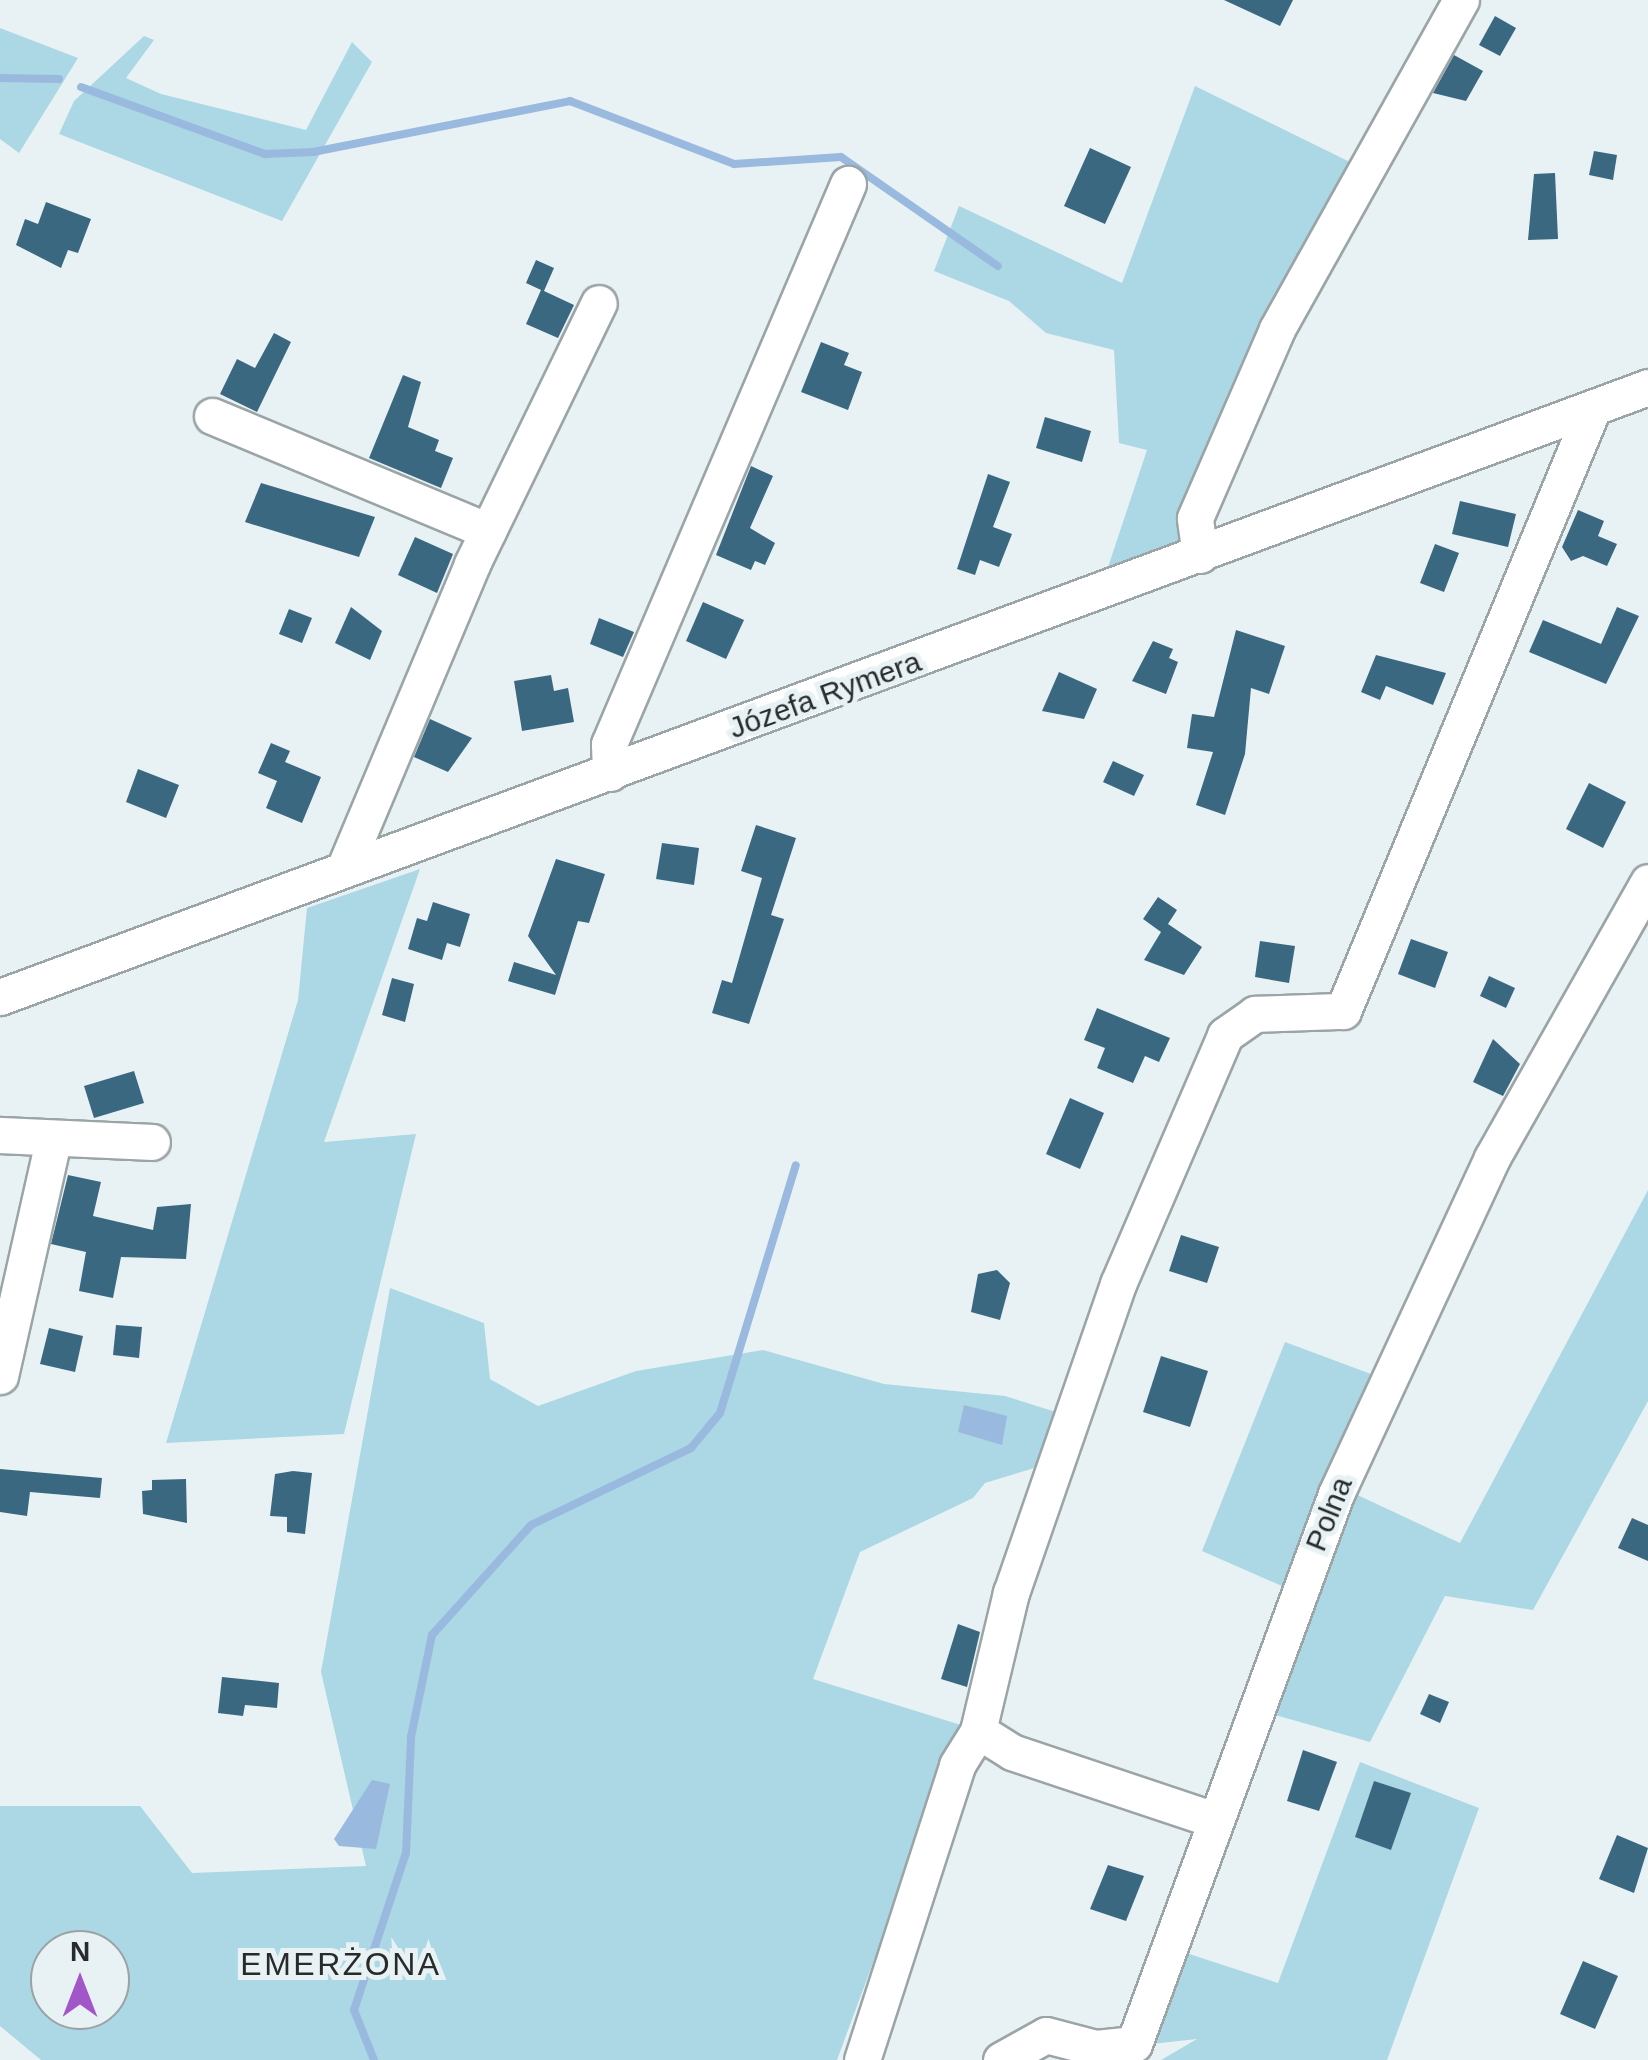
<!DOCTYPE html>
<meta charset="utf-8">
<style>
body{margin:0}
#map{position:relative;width:1648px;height:2060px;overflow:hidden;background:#e8f2f4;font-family:Arial,sans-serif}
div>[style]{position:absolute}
.green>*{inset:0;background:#abd8e4}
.water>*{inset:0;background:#9ab9df}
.stream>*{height:8px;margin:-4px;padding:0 4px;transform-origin:4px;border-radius:4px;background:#9ab9df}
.building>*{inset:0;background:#3b6881}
.roads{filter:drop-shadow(2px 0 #9ba4a6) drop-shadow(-2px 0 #9ba4a6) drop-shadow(0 2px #9ba4a6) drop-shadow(0 -2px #9ba4a6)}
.minor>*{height:35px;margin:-17.5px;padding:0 17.5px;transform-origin:17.5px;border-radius:17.5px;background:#fff}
span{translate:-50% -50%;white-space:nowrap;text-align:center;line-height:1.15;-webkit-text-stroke:10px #e8f2f4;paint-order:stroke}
.street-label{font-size:30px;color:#282b2c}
.neighbourhood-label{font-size:32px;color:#282b2c;letter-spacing:2.5px}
.north{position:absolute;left:30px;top:1930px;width:100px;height:100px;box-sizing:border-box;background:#e8f2f4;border:2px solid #9ba2a4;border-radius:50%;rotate:0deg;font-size:28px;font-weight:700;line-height:40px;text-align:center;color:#282b2c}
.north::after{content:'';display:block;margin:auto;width:35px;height:45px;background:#a257c9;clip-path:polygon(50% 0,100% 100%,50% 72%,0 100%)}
</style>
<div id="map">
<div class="green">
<div style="clip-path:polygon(0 28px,78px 58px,19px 153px,0 139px)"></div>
<div style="clip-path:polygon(144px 36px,154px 40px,126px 78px,161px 94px,306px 130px,352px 42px,372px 62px,282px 221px,59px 134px,74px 101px)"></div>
<div style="clip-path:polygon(1195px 86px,1354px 164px,1175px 547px,1107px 570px,1147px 450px,1119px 443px,1114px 350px,1046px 333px,1009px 301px,934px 271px,959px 206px,1122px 283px)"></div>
<div style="clip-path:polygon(420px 869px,324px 1142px,416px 1134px,344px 1434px,166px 1443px,298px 1000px,307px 908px)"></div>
<div style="clip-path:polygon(1648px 1190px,1648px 1401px,1533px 1610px,1445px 1596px,1370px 1742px,1258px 1710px,1349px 1491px,1460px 1543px)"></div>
<div style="clip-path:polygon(evenodd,390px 1288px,484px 1323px,490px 1379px,538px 1406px,636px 1371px,763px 1350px,884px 1384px,1005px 1396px,1059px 1413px,1044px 1465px,985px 1483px,973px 1498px,860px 1552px,813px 1679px,961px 1725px,837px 2060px,41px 2060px,0 2026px,0 1806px,140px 1806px,192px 1873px,366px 1866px,321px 1672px,390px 1288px,50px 1950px,110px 1950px,110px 2010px,50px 2010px,50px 1950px)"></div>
<div style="clip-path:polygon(1285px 1342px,1379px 1377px,1291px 1590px,1202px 1551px)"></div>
<div style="clip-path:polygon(1360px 1762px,1479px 1808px,1387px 2060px,1161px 2060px,1197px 2039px,1142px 2045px,1177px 1950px,1278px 1983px)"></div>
</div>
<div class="water">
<div style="clip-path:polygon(964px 1405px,1007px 1416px,1002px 1445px,958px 1432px)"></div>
<div style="clip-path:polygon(372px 1780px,390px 1784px,376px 1849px,339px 1846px,334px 1839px)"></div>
</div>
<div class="stream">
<div style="left:0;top:78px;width:59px;rotate:1deg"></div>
<div style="left:81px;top:87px;width:196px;rotate:20deg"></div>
<div style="left:265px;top:154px;width:48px;rotate:-2.4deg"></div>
<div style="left:313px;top:152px;width:262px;rotate:-11.2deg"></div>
<div style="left:570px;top:101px;width:176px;rotate:21deg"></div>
<div style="left:734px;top:164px;width:107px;rotate:-3.7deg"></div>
<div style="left:841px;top:157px;width:191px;rotate:34.8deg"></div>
<div style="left:374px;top:2060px;width:54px;rotate:-111.8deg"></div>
<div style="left:354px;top:2010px;width:165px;rotate:-71.7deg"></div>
<div style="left:406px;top:1853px;width:116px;rotate:-87.5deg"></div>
<div style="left:411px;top:1737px;width:104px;rotate:-78.4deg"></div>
<div style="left:432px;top:1635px;width:148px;rotate:-48deg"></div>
<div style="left:531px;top:1525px;width:178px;rotate:-25.7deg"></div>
<div style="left:691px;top:1448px;width:45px;rotate:-50.4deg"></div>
<div style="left:720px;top:1413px;width:259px;rotate:-73deg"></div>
</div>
<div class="building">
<div style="clip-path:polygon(1224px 0,1293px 0,1280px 26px)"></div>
<div style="clip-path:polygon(1495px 16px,1516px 28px,1500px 56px,1479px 45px)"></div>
<div style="clip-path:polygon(1454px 55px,1483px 71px,1466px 101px,1433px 93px)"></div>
<div style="clip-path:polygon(1090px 148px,1131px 167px,1105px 224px,1064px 206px)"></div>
<div style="clip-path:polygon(1594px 151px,1617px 155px,1613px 180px,1589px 175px)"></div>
<div style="clip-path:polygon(1555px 173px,1558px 239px,1528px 240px,1534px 174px)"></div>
<div style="clip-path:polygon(46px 202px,91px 219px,78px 253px,68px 250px,61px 268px,16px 245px,25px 219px,38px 224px)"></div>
<div style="clip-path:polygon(536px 260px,554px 268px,544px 291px,574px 305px,558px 338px,526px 324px,541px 290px,526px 283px)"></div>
<div style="clip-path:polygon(274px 333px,291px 342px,257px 412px,220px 394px,237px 359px,255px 368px)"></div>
<div style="clip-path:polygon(821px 342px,849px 353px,844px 365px,862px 372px,848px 410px,801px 392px)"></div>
<div style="clip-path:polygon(403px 375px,421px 382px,408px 427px,439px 440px,435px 451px,453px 458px,441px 488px,369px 458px)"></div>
<div style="clip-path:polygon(1045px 417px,1091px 431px,1082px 462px,1036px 448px)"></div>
<div style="clip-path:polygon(751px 466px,773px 476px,750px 528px,775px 543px,765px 565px,755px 561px,751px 570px,716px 555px)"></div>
<div style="clip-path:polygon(988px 474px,1010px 482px,993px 527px,1012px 534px,999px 567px,980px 560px,975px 575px,957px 569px)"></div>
<div style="clip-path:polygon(261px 483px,375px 517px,359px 557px,245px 522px)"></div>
<div style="clip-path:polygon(1460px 501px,1516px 514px,1508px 547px,1452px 534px)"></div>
<div style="clip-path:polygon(1578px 510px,1604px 521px,1598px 536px,1617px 544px,1607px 566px,1583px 556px,1571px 561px,1562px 547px)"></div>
<div style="clip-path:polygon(415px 537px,453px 554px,437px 593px,398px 575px)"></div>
<div style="clip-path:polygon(1435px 544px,1459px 553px,1444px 592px,1420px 583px)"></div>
<div style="clip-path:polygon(703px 602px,744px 620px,726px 659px,686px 641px)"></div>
<div style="clip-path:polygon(351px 607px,382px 631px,370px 660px,335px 643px)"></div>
<div style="clip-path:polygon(1617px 607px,1639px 616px,1606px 684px,1529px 652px,1543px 620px,1601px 644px)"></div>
<div style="clip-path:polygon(289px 609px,312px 618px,302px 643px,279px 634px)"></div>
<div style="clip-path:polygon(599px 618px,634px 632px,623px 657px,590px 644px)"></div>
<div style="clip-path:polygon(1236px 630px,1285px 646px,1269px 694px,1251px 688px,1245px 754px,1225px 815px,1196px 805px,1213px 752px,1187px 748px,1192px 714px,1214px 717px)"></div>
<div style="clip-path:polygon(1153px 641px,1173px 649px,1169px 658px,1178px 662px,1166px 694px,1132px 681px)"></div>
<div style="clip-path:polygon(1376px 655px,1446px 673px,1433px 705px,1386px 686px,1380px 700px,1361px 692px)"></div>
<div style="clip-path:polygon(1059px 672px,1097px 689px,1084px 719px,1042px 711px)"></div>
<div style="clip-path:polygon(551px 675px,554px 691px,568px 688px,574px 722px,522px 731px,514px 681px)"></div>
<div style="clip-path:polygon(430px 719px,472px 738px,448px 772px,414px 757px)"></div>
<div style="clip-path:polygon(271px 743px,290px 751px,285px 762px,321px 777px,302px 823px,266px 808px,277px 781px,258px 773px)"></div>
<div style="clip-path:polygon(1113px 761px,1144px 775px,1134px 796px,1103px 782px)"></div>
<div style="clip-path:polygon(138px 769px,179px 785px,166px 818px,126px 802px)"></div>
<div style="clip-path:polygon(1589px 783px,1626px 802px,1603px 848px,1566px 829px)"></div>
<div style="clip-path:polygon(756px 825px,796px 838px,771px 915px,784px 919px,749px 1024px,712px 1013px,722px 980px,732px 983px,762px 878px,741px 871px)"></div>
<div style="clip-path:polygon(662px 843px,699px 848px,694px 885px,656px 879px)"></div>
<div style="clip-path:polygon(556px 859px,605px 874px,589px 923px,578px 921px,555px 995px,508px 981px,514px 962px,556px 975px,528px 936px)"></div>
<div style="clip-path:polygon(1158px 897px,1177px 910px,1168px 924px,1202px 947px,1184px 975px,1144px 960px,1161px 932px,1143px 919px)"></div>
<div style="clip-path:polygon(433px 902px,470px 914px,460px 947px,447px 943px,442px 960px,408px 949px,417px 918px,427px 921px)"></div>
<div style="clip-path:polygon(1411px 939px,1448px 952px,1435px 988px,1398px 974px)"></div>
<div style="clip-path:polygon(1260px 941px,1295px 946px,1289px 983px,1255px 977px)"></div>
<div style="clip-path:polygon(1489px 976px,1515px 988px,1506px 1008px,1480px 996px)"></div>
<div style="clip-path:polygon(392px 978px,414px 984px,405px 1022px,382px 1015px)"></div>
<div style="clip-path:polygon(1097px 1008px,1170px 1038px,1159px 1062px,1145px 1056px,1133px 1083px,1097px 1068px,1105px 1048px,1084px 1040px)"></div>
<div style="clip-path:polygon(1493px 1039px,1520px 1064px,1503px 1096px,1473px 1082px)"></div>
<div style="clip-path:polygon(134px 1071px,144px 1103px,94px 1118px,84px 1086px)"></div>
<div style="clip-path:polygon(1070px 1098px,1104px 1113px,1080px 1169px,1046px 1154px)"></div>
<div style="clip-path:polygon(68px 1175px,101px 1182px,93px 1216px,153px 1230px,157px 1207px,191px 1204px,186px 1259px,121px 1257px,113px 1298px,79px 1291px,86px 1252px,51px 1244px)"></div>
<div style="clip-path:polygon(1181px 1235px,1219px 1247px,1207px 1283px,1169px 1271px)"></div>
<div style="clip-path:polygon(997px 1270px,1010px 1283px,1000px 1320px,971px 1312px,978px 1274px)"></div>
<div style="clip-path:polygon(116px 1325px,142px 1327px,139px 1358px,113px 1355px)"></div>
<div style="clip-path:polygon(49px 1328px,83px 1336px,75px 1372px,40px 1364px)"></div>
<div style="clip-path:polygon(1161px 1356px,1208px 1371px,1190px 1427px,1143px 1412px)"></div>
<div style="clip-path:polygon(0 1469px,102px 1478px,100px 1498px,30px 1492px,27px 1516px,0 1512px)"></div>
<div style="clip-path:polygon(293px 1471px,312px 1473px,305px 1534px,287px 1532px,287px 1517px,270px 1516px,275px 1474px)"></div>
<div style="clip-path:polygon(186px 1479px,187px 1523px,143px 1514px,142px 1491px,152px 1490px,152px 1480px)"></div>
<div style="clip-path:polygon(1632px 1518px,1648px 1525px,1648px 1561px,1618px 1548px)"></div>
<div style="clip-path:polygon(958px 1624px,980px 1632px,967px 1687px,941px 1679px)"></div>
<div style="clip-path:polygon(222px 1677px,279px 1683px,277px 1708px,245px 1705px,243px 1716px,218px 1713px)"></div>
<div style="clip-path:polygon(1429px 1694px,1449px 1702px,1440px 1723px,1420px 1714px)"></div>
<div style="clip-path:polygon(1303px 1750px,1337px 1762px,1319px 1811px,1287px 1801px)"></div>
<div style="clip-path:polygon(1374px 1781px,1411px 1793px,1391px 1850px,1355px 1837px)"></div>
<div style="clip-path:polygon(1617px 1835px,1648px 1848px,1634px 1893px,1599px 1879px)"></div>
<div style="clip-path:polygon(1108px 1865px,1144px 1876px,1126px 1921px,1090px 1909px)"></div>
<div style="clip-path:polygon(1583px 1961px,1618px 1976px,1595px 2029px,1560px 2014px)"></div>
</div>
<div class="roads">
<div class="minor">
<div style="left:212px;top:416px;width:299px;rotate:22.6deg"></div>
<div style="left:1200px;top:555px;width:37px;rotate:-98deg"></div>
<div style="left:1195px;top:518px;width:206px;rotate:-66.5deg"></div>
<div style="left:1277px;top:329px;width:377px;rotate:-60.8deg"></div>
<div style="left:610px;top:773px;width:29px;rotate:-92deg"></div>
<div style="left:609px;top:744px;width:609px;rotate:-66.89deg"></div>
<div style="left:344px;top:869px;width:331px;rotate:-67.2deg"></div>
<div style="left:472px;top:564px;width:290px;rotate:-64.1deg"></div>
<div style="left:0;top:997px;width:1757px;rotate:-20.31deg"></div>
<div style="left:0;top:1135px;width:152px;rotate:2.6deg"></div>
<div style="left:0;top:1376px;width:242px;rotate:-77.3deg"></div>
<div style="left:1212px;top:1819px;width:211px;rotate:-161.5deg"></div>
<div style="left:1012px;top:1752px;width:40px;rotate:-148deg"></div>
<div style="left:978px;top:1731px;width:142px;rotate:-76.6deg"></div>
<div style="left:1011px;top:1593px;width:327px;rotate:-70.9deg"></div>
<div style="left:1118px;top:1284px;width:271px;rotate:-66.7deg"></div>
<div style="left:1225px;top:1035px;width:37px;rotate:-35deg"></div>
<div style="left:1255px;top:1014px;width:88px;rotate:-2deg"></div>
<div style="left:1343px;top:1011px;width:653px;rotate:-67.48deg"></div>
<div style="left:862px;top:2060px;width:310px;rotate:-72.1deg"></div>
<div style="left:957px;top:1765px;width:40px;rotate:-58deg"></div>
<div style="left:1001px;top:2060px;width:51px;rotate:-29.1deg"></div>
<div style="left:1046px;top:2035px;width:52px;rotate:14.6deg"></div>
<div style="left:1096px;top:2048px;width:38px;rotate:-6deg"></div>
<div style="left:1134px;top:2044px;width:586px;rotate:-69.83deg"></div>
<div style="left:1336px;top:1494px;width:370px;rotate:-65.1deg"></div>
<div style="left:1492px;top:1158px;width:317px;rotate:-60.5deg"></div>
</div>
</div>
<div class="street-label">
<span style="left:825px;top:695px;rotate:-20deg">Józefa Rymera</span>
<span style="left:1329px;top:1514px;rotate:-68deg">Polna</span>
</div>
<div class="neighbourhood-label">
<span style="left:341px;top:1964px">EMERŻONA</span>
</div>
<div class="north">N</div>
</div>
